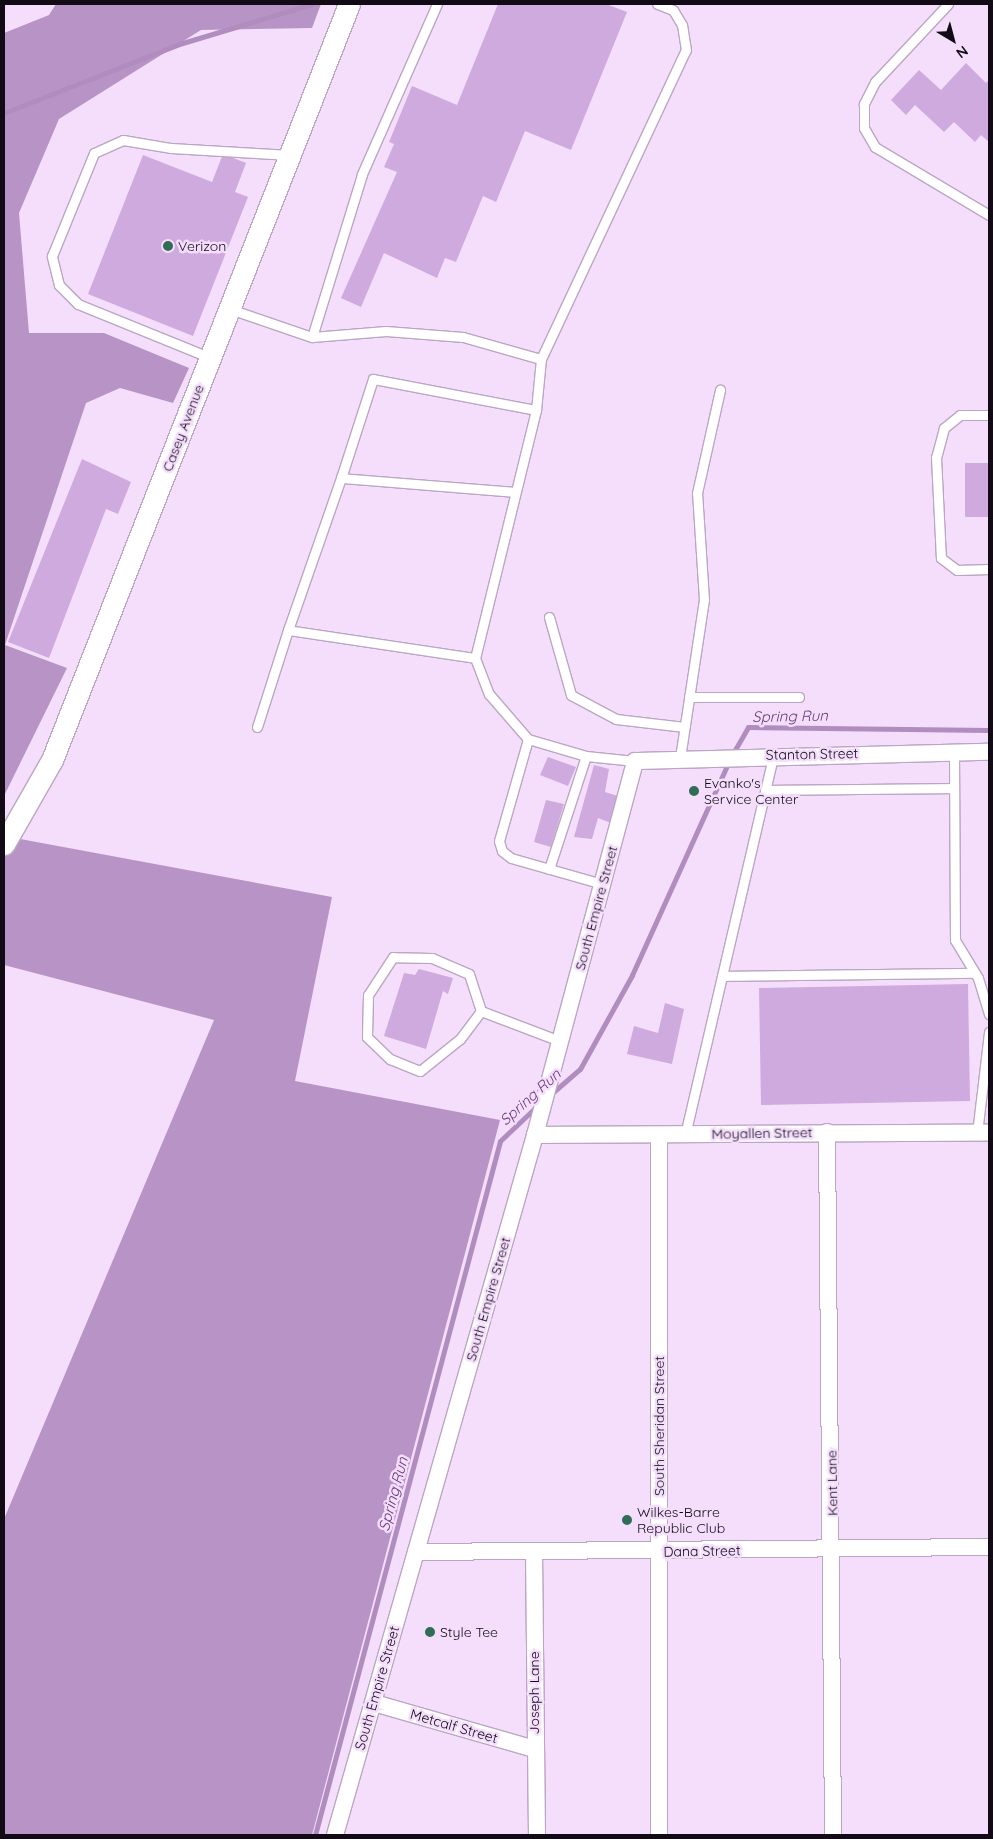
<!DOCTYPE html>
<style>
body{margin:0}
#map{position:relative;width:993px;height:1839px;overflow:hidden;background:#f4defc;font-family:Quicksand,sans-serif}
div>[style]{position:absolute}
.forest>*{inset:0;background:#b894c6}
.stream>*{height:5px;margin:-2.5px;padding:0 2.5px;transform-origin:2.5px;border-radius:2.5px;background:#b18dbf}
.building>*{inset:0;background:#cfaade}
.roads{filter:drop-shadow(1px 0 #bba6c3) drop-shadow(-1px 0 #bba6c3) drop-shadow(0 1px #bba6c3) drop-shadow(0 -1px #bba6c3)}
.service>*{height:9px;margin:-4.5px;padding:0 4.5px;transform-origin:4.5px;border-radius:4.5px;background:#fff}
.minor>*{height:16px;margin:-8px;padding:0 8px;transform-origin:8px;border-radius:8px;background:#fff}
.tertiary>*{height:21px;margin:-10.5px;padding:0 10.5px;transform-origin:10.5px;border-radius:10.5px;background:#fff}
.dots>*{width:14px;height:14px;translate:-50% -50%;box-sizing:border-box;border:2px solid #f4defc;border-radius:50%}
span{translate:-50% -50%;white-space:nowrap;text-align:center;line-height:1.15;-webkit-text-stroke:5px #f4defc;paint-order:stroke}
.poi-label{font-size:14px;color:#120b15}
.left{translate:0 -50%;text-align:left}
.street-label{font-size:14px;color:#120b15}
.water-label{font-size:15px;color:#683a79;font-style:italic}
.frame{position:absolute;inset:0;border:5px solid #120b15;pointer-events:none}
.north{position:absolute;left:928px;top:15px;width:50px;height:50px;-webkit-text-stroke:4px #f4defc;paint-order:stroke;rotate:143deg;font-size:14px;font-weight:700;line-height:20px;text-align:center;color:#120b15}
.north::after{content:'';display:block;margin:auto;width:18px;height:22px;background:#120b15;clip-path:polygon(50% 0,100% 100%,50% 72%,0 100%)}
</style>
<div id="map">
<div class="forest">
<div style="clip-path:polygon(56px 4px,321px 4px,312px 28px,201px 30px,59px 119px,19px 213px,29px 333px,104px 333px,189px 368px,173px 403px,120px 388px,86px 403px,5px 645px,67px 668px,4px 796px,4px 33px,49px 15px)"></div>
<div style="clip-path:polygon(4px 836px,332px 897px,295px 1081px,500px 1120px,312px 1835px,4px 1835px,4px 1519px,214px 1020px,4px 965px)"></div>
</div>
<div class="stream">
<div style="left:4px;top:113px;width:188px;rotate:-21.5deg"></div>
<div style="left:179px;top:44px;width:139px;rotate:-16.7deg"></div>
<div style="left:732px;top:755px;width:32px;rotate:-60deg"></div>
<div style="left:748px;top:727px;width:241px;rotate:0.7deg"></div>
<div style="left:551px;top:1094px;width:38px;rotate:-41deg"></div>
<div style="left:580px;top:1069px;width:107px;rotate:-61deg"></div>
<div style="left:632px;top:975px;width:233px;rotate:-65.6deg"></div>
<div style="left:315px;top:1835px;width:718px;rotate:-75.07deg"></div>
<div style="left:500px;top:1141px;width:51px;rotate:-43.4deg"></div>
</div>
<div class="building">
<div style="clip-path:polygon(498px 4px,606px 4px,627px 12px,571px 150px,525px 131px,496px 202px,483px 196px,456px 262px,445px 258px,437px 278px,384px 253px,361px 307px,341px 298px,397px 172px,384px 167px,394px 144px,389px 142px,412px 86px,457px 105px)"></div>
<div style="clip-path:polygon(966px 63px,986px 83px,989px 80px,989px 142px,981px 135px,975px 142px,954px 122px,944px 132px,915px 105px,906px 115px,891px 100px,919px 70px,941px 90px)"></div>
<div style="clip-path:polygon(223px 154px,246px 163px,235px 192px,248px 197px,193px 336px,88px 294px,143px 155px,212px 182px)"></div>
<div style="clip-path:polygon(82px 459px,131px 482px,118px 514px,106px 509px,49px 658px,8px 642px)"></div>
<div style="clip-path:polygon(965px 463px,989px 463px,989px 517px,965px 517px)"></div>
<div style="clip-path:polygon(548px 757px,576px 767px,568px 786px,540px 775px)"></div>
<div style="clip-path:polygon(594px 765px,609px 769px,605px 792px,618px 796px,611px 823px,598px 818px,592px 839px,574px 837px)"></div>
<div style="clip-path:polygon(546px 800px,564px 804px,551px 847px,534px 842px)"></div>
<div style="clip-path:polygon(419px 969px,453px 978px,448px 994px,443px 991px,426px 1049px,384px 1036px,404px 973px,415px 975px)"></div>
<div style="clip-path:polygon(968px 984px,970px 1101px,761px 1105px,759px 988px)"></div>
<div style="clip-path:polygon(665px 1003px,684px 1009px,672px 1064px,627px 1054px,634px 1026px,658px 1033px)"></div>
</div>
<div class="roads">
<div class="service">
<div style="left:948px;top:4px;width:107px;rotate:133.1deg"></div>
<div style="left:875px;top:82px;width:25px;rotate:117deg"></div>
<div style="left:864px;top:104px;width:24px;rotate:90deg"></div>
<div style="left:864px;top:128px;width:22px;rotate:60deg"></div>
<div style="left:875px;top:147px;width:133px;rotate:30.8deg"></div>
<div style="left:230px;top:309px;width:87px;rotate:18.9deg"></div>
<div style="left:312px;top:337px;width:74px;rotate:-4.6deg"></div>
<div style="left:386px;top:331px;width:77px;rotate:4.5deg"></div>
<div style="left:463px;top:337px;width:81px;rotate:15.8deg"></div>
<div style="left:541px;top:359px;width:51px;rotate:95.6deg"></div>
<div style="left:536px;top:410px;width:255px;rotate:103.8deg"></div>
<div style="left:475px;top:658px;width:39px;rotate:69deg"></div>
<div style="left:489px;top:694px;width:60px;rotate:49.1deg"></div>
<div style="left:528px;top:739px;width:60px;rotate:16.3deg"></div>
<div style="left:586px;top:756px;width:49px;rotate:5.8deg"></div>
<div style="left:312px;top:337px;width:170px;rotate:-72.9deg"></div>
<div style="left:362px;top:174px;width:186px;rotate:-66.2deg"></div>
<div style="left:211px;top:358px;width:144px;rotate:-157.9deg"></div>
<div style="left:78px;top:304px;width:27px;rotate:-135deg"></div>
<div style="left:59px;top:285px;width:30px;rotate:-104deg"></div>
<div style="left:52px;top:256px;width:111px;rotate:-67.8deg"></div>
<div style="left:94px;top:153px;width:32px;rotate:-24deg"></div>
<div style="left:123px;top:140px;width:49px;rotate:9.5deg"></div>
<div style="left:171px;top:148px;width:119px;rotate:3.4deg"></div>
<div style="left:541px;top:359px;width:341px;rotate:-64.9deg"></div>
<div style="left:686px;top:50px;width:25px;rotate:-99deg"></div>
<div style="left:682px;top:25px;width:17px;rotate:-121deg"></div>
<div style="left:673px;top:10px;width:17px;rotate:-159deg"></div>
<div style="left:989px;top:415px;width:29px;rotate:180deg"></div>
<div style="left:960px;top:415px;width:21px;rotate:141deg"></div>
<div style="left:944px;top:428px;width:30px;rotate:105deg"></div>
<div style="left:936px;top:457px;width:101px;rotate:87.2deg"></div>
<div style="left:941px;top:558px;width:20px;rotate:37deg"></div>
<div style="left:957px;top:570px;width:32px;rotate:-2deg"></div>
<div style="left:341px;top:478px;width:104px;rotate:-72.1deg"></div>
<div style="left:373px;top:379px;width:166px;rotate:10.8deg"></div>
<div style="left:549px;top:617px;width:81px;rotate:74.2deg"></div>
<div style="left:571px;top:695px;width:51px;rotate:28.1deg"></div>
<div style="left:616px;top:719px;width:69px;rotate:6.6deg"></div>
<div style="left:475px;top:658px;width:189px;rotate:-171.5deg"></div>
<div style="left:288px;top:630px;width:161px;rotate:-70.8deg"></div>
<div style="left:341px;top:478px;width:174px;rotate:4.6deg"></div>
<div style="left:689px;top:697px;width:110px"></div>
<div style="left:257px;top:727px;width:102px;rotate:-72.3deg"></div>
<div style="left:528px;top:739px;width:106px;rotate:105.9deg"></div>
<div style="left:499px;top:841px;width:10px;rotate:73deg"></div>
<div style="left:502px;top:851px;width:11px;rotate:38deg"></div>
<div style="left:511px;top:858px;width:95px;rotate:15.9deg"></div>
<div style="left:954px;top:752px;width:188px;rotate:89.7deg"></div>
<div style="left:955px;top:940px;width:44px;rotate:58.8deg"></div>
<div style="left:978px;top:978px;width:38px;rotate:73deg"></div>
<div style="left:680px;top:758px;width:160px;rotate:-81.4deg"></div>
<div style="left:704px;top:600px;width:107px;rotate:-93.7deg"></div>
<div style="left:697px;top:493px;width:106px;rotate:-77.4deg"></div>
<div style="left:765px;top:790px;width:189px;rotate:-0.6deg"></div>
<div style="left:549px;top:869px;width:119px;rotate:-71.9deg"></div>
<div style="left:722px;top:976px;width:252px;rotate:-0.7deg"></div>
<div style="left:481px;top:1011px;width:39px;rotate:-108deg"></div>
<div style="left:469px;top:974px;width:40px;rotate:-156.6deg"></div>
<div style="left:432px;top:958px;width:39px;rotate:-179deg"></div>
<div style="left:393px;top:957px;width:45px;rotate:123.3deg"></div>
<div style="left:368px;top:995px;width:42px;rotate:91.4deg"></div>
<div style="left:367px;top:1037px;width:32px;rotate:44deg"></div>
<div style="left:390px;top:1059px;width:32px;rotate:22deg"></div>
<div style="left:420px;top:1071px;width:51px;rotate:-38.7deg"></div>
<div style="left:460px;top:1039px;width:35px;rotate:-53deg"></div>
<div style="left:481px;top:1011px;width:85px;rotate:20.8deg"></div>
<div style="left:977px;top:1133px;width:102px;rotate:-83.2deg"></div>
<div style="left:685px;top:1135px;width:389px;rotate:-76.9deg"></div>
</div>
<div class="minor">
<div style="left:827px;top:1132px;width:703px;rotate:89.51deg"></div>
<div style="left:535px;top:1135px;width:454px;rotate:-0.3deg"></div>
<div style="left:659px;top:1136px;width:699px;rotate:90deg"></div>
<div style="left:534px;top:1551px;width:284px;rotate:89.4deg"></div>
<div style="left:416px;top:1552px;width:573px;rotate:-0.5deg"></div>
<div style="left:374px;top:1703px;width:166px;rotate:16deg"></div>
<div style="left:335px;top:1835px;width:728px;rotate:-74.05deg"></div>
<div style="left:535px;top:1135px;width:387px;rotate:-75deg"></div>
<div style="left:635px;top:761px;width:354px;rotate:-1.5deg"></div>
</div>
<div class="tertiary">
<div style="left:4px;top:844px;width:97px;rotate:-60.3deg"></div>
<div style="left:52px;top:760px;width:812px;rotate:-68.55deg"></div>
</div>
</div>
<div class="dots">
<div style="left:168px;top:246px;background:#316c56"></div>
<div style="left:694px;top:791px;background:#316c56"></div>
<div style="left:627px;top:1520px;background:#316c56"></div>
<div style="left:430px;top:1632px;background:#316c56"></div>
</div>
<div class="poi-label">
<span class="left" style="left:178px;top:246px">Verizon</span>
<span class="left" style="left:704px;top:791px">Evanko's<br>Service Center</span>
<span class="left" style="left:637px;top:1520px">Wilkes-Barre<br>Republic Club</span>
<span class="left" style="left:440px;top:1632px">Style Tee</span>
</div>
<div class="street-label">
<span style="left:183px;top:428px;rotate:-69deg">Casey Avenue</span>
<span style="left:812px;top:754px;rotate:-1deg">Stanton Street</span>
<span style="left:596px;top:908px;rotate:-75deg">South Empire Street</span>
<span style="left:762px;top:1133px;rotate:-1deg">Moyallen Street</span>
<span style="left:488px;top:1299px;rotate:-74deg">South Empire Street</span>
<span style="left:659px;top:1426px;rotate:-90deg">South Sheridan Street</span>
<span style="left:832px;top:1483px;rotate:-91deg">Kent Lane</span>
<span style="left:702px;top:1551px;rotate:-1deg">Dana Street</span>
<span style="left:377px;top:1688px;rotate:-74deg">South Empire Street</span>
<span style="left:534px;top:1693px;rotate:-90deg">Joseph Lane</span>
<span style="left:454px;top:1726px;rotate:16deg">Metcalf Street</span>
</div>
<div class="water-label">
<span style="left:790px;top:716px;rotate:-1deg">Spring Run</span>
<span style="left:530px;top:1097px;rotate:-42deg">Spring Run</span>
<span style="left:393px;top:1494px;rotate:-75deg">Spring Run</span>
</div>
<div class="frame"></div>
<div class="north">N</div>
</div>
